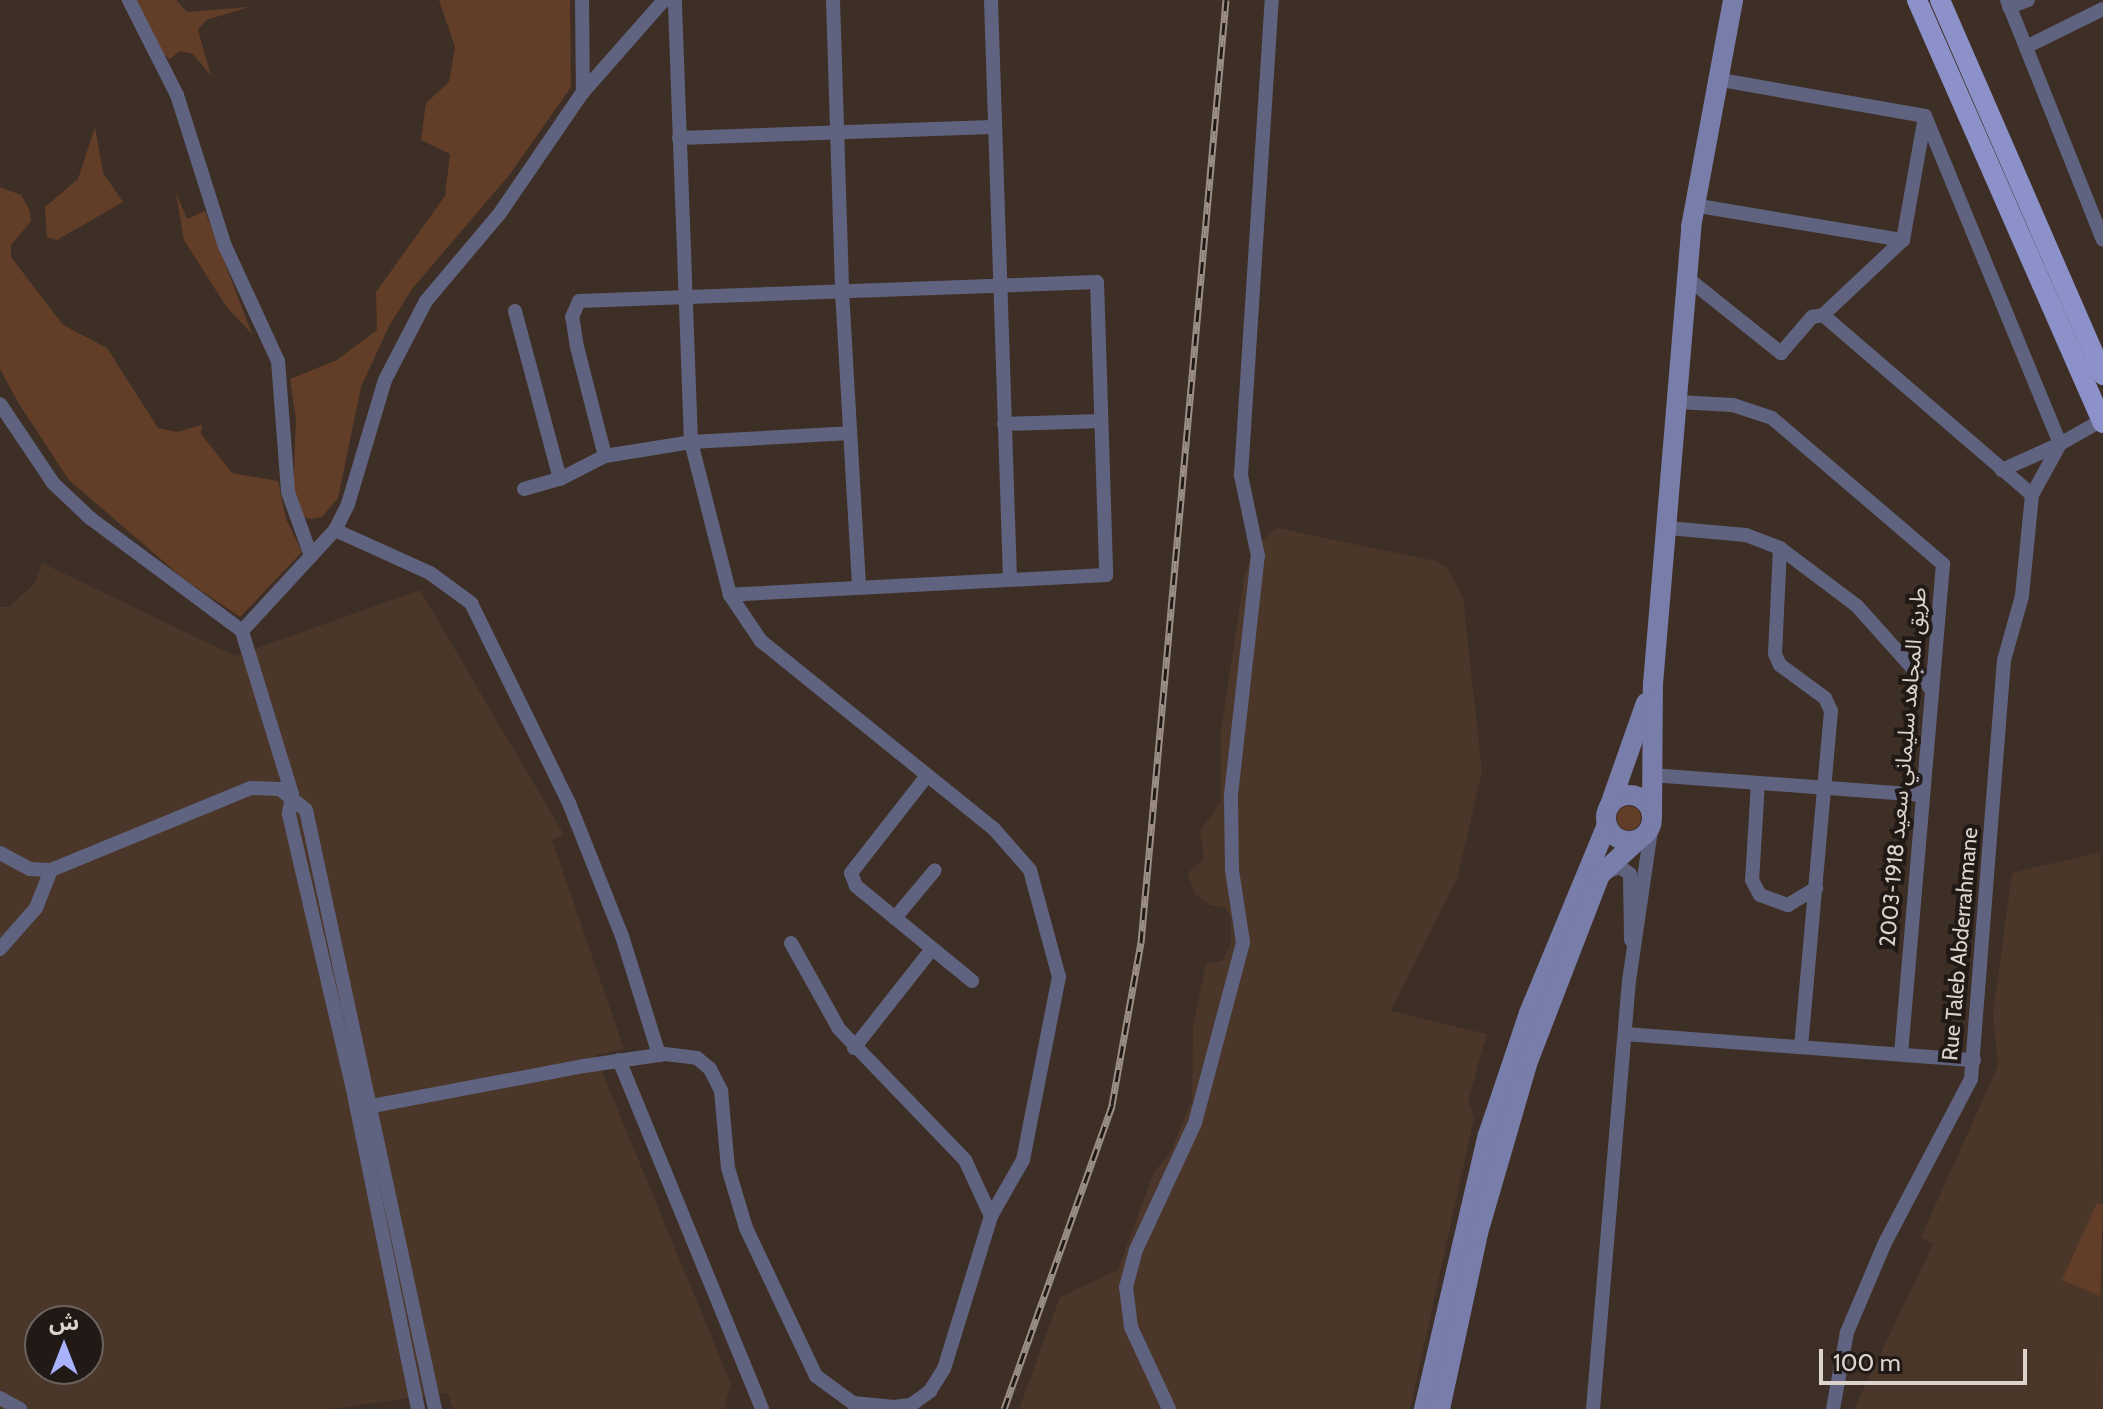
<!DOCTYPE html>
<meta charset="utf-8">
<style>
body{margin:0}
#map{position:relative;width:2103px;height:1409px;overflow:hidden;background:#3e2f26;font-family:Cabin,"Noto Sans Arabic",sans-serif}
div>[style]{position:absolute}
.built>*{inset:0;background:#4b362a}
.green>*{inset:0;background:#623e28}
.round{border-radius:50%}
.minor>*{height:14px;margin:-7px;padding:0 7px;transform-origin:7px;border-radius:7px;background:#60637f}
.secondary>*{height:20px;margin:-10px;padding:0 10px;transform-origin:10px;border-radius:10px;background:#797da9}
.secondary>.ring{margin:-10px;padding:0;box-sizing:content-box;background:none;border:20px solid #797da9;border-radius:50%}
.primary>*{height:20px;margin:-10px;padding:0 10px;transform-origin:10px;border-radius:10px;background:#8c91ca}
.rail>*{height:7px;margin-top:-3.5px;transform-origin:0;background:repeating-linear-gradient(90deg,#201915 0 12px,#9a8e86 0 24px);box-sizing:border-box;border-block:2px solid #9a8e86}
span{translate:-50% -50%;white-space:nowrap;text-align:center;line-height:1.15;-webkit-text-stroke:8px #201915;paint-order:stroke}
.street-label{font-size:22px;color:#ddd3cd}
.north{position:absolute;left:24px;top:1305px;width:80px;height:80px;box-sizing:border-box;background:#201915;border:2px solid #6c635f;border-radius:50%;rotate:0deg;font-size:22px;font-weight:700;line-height:32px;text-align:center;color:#ddd3cd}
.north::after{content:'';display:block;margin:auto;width:28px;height:36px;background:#a9b0fc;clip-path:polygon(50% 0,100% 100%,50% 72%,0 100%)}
.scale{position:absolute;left:1819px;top:1349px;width:208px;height:36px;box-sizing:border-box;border:4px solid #ddd3cd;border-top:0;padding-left:10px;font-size:24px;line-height:28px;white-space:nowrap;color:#ddd3cd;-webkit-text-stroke:6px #201915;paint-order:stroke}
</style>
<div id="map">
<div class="built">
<div style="clip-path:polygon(1277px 528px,1436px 561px,1447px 568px,1463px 598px,1482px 772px,1457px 879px,1391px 1011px,1487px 1034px,1468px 1100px,1474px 1118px,1410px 1409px,1019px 1409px,1060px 1297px,1118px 1270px,1154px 1172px,1170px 1154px,1192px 1100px,1193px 1025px,1206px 964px,1222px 961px,1231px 944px,1231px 919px,1226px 908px,1210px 905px,1195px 894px,1188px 873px,1204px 858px,1200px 831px,1221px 801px,1221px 731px,1244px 578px,1255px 547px)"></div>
<div style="clip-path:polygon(evenodd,42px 563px,235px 656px,420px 590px,564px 835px,552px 840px,624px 1049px,595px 1055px,731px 1384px,724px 1409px,453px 1409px,448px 1393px,330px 1409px,0 1409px,0 607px,9px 607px,35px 583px,42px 563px,40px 1321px,88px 1321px,88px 1369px,40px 1369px,40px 1321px)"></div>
<div style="clip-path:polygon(2100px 852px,2103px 1409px,1854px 1409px,1933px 1244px,1921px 1237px,1998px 1066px,1993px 1014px,2012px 873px)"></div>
</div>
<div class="green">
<div style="clip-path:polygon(121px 0,176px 0,187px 12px,249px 7px,206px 20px,198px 30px,211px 76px,193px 54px,180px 51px,170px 59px,139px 35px)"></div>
<div style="clip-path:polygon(439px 0,570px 0,571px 87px,510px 174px,412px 289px,389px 326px,361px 387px,338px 498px,322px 517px,310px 519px,299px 516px,293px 492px,296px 419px,290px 379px,337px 360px,377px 330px,376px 292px,445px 196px,450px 154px,421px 140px,426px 103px,449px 82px,455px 47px)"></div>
<div style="clip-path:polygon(95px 127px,103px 173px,123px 202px,57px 240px,47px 237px,45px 207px,78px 179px)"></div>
<div style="clip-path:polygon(0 187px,21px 195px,29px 209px,31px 221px,11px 245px,11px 257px,63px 325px,107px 348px,158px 428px,177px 432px,202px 425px,201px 434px,232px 473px,278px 481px,286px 519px,302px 552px,240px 617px,184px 579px,69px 480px,19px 404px,0 369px)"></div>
<div style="clip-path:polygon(176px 193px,187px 219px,205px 211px,252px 334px,226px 306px,184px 240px)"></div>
<div class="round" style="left:1617px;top:806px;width:24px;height:24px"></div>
<div style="clip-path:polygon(2097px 1203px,2103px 1205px,2100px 1296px,2062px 1280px)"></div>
</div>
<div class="minor">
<div style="left:129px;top:0;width:106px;rotate:63.2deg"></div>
<div style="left:177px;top:95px;width:158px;rotate:72.4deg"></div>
<div style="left:225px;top:246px;width:127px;rotate:65.3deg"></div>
<div style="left:278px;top:361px;width:131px;rotate:85.6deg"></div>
<div style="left:288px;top:492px;width:68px;rotate:70.2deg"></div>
<div style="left:582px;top:0;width:92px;rotate:89.4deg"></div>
<div style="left:833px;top:0;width:291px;rotate:88.2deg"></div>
<div style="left:842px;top:291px;width:294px;rotate:86.7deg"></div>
<div style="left:991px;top:0;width:579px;rotate:88.12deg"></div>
<div style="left:2007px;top:0;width:258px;rotate:68.2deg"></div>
<div style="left:2009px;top:7px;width:20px;rotate:-20deg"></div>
<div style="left:2026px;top:47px;width:86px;rotate:-26.3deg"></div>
<div style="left:1925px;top:116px;width:355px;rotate:67.6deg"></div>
<div style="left:2060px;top:444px;width:64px;rotate:155.9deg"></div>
<div style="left:679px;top:138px;width:313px;rotate:-2deg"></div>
<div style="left:1693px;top:205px;width:213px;rotate:9.5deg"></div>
<div style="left:1903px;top:240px;width:126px;rotate:-79.9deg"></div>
<div style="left:1925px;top:116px;width:212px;rotate:-170deg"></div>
<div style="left:1686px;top:277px;width:122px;rotate:38.7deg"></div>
<div style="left:1781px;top:353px;width:48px;rotate:-49.3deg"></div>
<div style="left:1812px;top:317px;width:11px;rotate:-10deg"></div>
<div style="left:1823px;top:315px;width:276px;rotate:40.7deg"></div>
<div style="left:2032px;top:495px;width:101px;rotate:95.7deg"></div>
<div style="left:2022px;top:596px;width:66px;rotate:105.7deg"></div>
<div style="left:2004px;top:660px;width:420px;rotate:94.5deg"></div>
<div style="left:1971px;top:1079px;width:187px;rotate:117.7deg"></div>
<div style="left:1884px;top:1245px;width:95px;rotate:113deg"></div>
<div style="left:1847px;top:1332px;width:78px;rotate:100.3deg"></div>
<div style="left:515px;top:311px;width:174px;rotate:75deg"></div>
<div style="left:1823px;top:315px;width:110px;rotate:-43.2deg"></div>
<div style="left:1678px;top:402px;width:55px;rotate:3.1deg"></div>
<div style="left:1733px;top:405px;width:41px;rotate:18.4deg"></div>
<div style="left:1772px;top:418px;width:225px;rotate:40.5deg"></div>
<div style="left:1943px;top:564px;width:492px;rotate:94.9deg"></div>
<div style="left:0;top:404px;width:95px;rotate:56.1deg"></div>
<div style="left:53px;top:483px;width:51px;rotate:43.4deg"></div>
<div style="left:90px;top:518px;width:189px;rotate:36.6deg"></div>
<div style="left:1004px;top:424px;width:97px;rotate:-1.8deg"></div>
<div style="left:605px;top:456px;width:113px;rotate:-104.4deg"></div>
<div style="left:577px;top:347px;width:30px;rotate:-99deg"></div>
<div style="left:572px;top:317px;width:17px;rotate:-66deg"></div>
<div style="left:579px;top:301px;width:518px;rotate:-2.1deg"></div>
<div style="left:1097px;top:282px;width:293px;rotate:88.2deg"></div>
<div style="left:1106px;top:575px;width:377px;rotate:177deg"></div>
<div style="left:524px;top:489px;width:37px;rotate:-16deg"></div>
<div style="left:560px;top:479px;width:51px;rotate:-27.1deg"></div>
<div style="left:605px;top:456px;width:87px;rotate:-9.2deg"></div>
<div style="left:691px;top:442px;width:159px;rotate:-3.2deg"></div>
<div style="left:2032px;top:495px;width:58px;rotate:-61.2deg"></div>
<div style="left:2060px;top:444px;width:48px;rotate:-29.7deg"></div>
<div style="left:1668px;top:528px;width:78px;rotate:5.1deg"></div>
<div style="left:1746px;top:535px;width:36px;rotate:21deg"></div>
<div style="left:1780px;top:548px;width:96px;rotate:37deg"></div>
<div style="left:1857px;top:606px;width:113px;rotate:48.2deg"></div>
<div style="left:335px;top:530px;width:104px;rotate:24.4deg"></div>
<div style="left:430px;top:573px;width:51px;rotate:36.2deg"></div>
<div style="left:471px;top:603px;width:223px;rotate:63.9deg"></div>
<div style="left:569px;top:803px;width:143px;rotate:68.3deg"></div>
<div style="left:622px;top:936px;width:125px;rotate:72.7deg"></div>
<div style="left:1780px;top:548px;width:106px;rotate:92.7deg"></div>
<div style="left:1775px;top:654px;width:12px;rotate:66deg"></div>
<div style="left:1780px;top:665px;width:56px;rotate:36.3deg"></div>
<div style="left:1825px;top:698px;width:14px;rotate:65deg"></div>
<div style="left:1831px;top:711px;width:337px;rotate:95.1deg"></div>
<div style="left:1651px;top:775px;width:272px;rotate:4.2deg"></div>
<div style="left:926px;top:777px;width:122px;rotate:128deg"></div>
<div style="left:851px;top:873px;width:14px;rotate:69deg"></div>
<div style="left:856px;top:886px;width:150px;rotate:39.3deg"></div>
<div style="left:1758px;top:783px;width:97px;rotate:93.5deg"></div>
<div style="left:1752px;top:880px;width:17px;rotate:62deg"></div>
<div style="left:1760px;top:895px;width:30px;rotate:20deg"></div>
<div style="left:1788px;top:905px;width:33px;rotate:-31deg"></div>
<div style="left:0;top:853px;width:34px;rotate:28deg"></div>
<div style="left:30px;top:869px;width:21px;rotate:3deg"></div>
<div style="left:51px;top:870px;width:216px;rotate:-22.3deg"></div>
<div style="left:251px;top:788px;width:29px;rotate:2deg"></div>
<div style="left:280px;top:789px;width:33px;rotate:39deg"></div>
<div style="left:306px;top:810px;width:613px;rotate:77.85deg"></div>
<div style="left:1605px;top:872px;width:16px;rotate:-18deg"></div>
<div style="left:1620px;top:867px;width:12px;rotate:35deg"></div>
<div style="left:1630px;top:874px;width:66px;rotate:89.1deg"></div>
<div style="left:895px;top:918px;width:62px;rotate:-50.2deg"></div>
<div style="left:791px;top:943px;width:98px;rotate:60.8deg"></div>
<div style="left:839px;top:1029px;width:182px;rotate:46.1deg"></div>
<div style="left:965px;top:1160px;width:62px;rotate:65.1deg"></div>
<div style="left:0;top:949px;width:55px;rotate:-48.7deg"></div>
<div style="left:36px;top:908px;width:41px;rotate:-68.5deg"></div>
<div style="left:1625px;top:1034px;width:350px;rotate:4.3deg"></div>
<div style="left:854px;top:1048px;width:126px;rotate:-51.8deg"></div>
<div style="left:619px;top:1060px;width:377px;rotate:67.7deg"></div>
<div style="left:372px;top:1106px;width:216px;rotate:-10.7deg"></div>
<div style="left:584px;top:1066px;width:82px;rotate:-8.4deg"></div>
<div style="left:665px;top:1054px;width:32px;rotate:7deg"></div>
<div style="left:697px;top:1058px;width:17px;rotate:40deg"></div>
<div style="left:710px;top:1069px;width:25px;rotate:63deg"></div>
<div style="left:721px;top:1091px;width:77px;rotate:84.8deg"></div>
<div style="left:728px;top:1168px;width:63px;rotate:73.3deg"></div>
<div style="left:746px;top:1228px;width:164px;rotate:64.7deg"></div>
<div style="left:816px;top:1376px;width:46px;rotate:36.1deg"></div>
<div style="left:853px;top:1403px;width:41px;rotate:5.6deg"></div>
<div style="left:894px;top:1407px;width:17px;rotate:-7deg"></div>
<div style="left:911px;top:1405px;width:24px;rotate:-36deg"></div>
<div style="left:930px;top:1391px;width:26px;rotate:-58deg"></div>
<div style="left:944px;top:1369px;width:160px;rotate:-72.9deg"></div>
<div style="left:991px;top:1216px;width:64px;rotate:-60.3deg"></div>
<div style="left:1023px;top:1160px;width:187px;rotate:-78.9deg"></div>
<div style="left:1059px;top:977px;width:111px;rotate:-105.2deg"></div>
<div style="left:1030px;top:870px;width:55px;rotate:-131.3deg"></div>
<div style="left:994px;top:829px;width:299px;rotate:-141.1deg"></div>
<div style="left:761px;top:641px;width:55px;rotate:-124deg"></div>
<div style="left:730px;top:595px;width:158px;rotate:-104.3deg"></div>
<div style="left:691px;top:442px;width:442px;rotate:-92.1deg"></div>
<div style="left:0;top:1398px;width:23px;rotate:29deg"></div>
<div style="left:418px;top:1409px;width:317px;rotate:-101.5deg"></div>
<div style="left:355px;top:1098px;width:292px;rotate:-103.1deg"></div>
<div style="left:289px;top:814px;width:20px;rotate:-81deg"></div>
<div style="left:292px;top:794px;width:170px;rotate:-107.1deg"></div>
<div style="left:242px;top:631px;width:137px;rotate:-47.4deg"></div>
<div style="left:335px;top:530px;width:29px;rotate:-63deg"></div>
<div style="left:348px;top:504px;width:129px;rotate:-73.4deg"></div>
<div style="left:385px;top:380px;width:89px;rotate:-62.6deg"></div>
<div style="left:426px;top:301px;width:115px;rotate:-49.9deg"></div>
<div style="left:500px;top:213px;width:147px;rotate:-55.6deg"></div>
<div style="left:583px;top:92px;width:123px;rotate:-48.6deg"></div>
<div style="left:1169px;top:1409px;width:90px;rotate:-114.9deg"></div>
<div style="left:1131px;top:1327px;width:40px;rotate:-97.1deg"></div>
<div style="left:1126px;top:1287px;width:38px;rotate:-75deg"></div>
<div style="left:1136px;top:1250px;width:140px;rotate:-65.1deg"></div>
<div style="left:1195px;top:1123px;width:187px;rotate:-75.1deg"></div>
<div style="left:1243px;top:942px;width:73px;rotate:-98.7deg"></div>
<div style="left:1232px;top:870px;width:75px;rotate:-90.8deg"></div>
<div style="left:1231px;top:795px;width:241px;rotate:-83.6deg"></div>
<div style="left:1258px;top:556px;width:83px;rotate:-101.9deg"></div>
<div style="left:1241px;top:475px;width:476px;rotate:-86.3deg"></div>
<div style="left:1593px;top:1409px;width:430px;rotate:-85.2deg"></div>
<div style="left:1629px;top:981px;width:160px;rotate:-81.7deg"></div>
</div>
<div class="secondary">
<div class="ring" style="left:1606px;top:795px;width:26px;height:26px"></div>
<div style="left:1610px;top:805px;width:108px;rotate:-70.6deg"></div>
<div style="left:1652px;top:815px;width:131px;rotate:-89.6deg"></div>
<div style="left:1653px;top:684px;width:459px;rotate:-85.2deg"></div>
<div style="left:1691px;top:227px;width:231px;rotate:-79.5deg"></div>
<div style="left:1424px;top:1409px;width:281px;rotate:-76.9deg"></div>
<div style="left:1488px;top:1135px;width:129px;rotate:-71.4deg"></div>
<div style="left:1529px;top:1013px;width:204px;rotate:-67.5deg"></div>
<div style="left:1440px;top:1409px;width:180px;rotate:-77.8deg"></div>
<div style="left:1478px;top:1233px;width:176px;rotate:-73.8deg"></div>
<div style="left:1527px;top:1064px;width:203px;rotate:-68.9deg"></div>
<div style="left:1600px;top:875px;width:52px;rotate:-42.6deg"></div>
</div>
<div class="primary">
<div style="left:1917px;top:0;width:462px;rotate:66.3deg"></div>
<div style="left:1940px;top:0;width:409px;rotate:66.5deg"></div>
</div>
<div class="rail">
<div style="left:1004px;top:1409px;width:323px;rotate:-70.4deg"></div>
<div style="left:1112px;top:1105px;width:165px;rotate:-79.9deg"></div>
<div style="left:1141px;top:943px;width:947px;rotate:-84.85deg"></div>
</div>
<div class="street-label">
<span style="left:1903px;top:767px;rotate:-85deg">طريق المجاهد سليماني سعيد 1918-2003</span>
<span style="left:1960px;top:944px;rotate:-85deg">Rue Taleb Abderrahmane</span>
</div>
<div class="north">ش</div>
<div class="scale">100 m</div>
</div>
